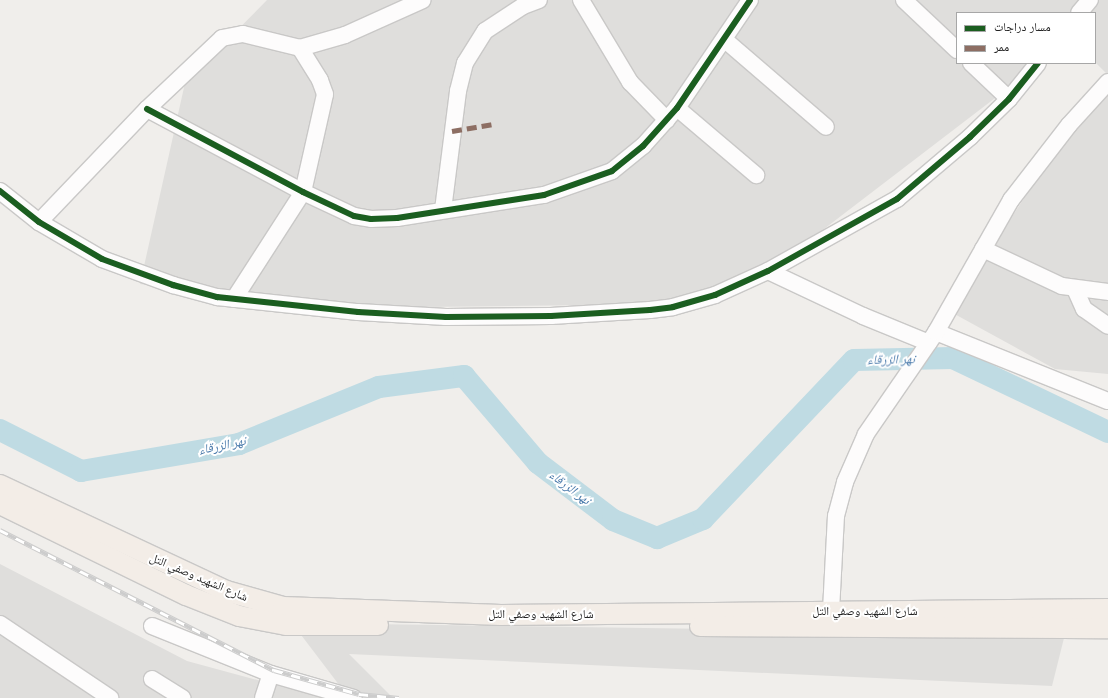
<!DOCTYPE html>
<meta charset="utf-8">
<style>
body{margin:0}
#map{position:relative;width:1108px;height:698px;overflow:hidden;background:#f0eeeb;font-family:Quicksand,"Noto Naskh Arabic",sans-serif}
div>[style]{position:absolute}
.residential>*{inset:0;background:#dfdedc}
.river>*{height:22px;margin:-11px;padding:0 11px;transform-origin:11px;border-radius:11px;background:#bfdbe3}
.roads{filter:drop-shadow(1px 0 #c9c8c7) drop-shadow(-1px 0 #c9c8c7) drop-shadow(0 1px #c9c8c7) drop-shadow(0 -1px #c9c8c7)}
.minor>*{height:16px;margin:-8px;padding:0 8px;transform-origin:8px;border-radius:8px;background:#fdfcfc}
.major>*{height:20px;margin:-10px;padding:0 10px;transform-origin:10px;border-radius:10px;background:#f3ede7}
.rail>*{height:4.5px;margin-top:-2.25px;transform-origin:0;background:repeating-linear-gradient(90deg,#fff 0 9px,#ccc 0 18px);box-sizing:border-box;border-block:1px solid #ccc}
.quiet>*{height:5px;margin-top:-2.5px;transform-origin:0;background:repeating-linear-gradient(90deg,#8d6e63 0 10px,transparent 0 15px)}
.cycleway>*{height:6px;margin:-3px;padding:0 3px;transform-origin:3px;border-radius:3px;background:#1b5e20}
span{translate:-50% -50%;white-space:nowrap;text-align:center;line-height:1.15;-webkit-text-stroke:4px #fff;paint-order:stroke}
.street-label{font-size:12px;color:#222}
.water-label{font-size:13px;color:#4a7aab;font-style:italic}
.legend{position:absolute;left:956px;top:12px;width:140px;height:52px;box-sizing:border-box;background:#fff;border:1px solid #a7a7a7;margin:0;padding:5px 7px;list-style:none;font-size:12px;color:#222}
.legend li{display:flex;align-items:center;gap:8px;height:20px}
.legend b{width:20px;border:1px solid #a7a7a7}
</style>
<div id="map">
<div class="residential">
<div style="clip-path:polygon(267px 0,1108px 0,1108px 374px,1055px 369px,949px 311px,1107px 74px,1095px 62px,1095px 13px,957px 13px,957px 63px,1041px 63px,790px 255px,676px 304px,338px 308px,140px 284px,185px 83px)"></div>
<div style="clip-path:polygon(0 564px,187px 661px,324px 698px,0 698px)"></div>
<div style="clip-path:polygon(292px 623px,1065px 634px,1052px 686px,349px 654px,393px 698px,349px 698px)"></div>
</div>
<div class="river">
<div style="left:0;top:430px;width:91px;rotate:26.8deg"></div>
<div style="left:81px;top:471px;width:160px;rotate:-9.7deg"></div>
<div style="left:239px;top:444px;width:151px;rotate:-22.2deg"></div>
<div style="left:379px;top:387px;width:86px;rotate:-7.4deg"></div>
<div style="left:464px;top:376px;width:114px;rotate:49.6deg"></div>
<div style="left:538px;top:463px;width:94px;rotate:37.2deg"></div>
<div style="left:613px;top:520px;width:48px;rotate:22.2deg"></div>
<div style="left:657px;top:538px;width:50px;rotate:-22.4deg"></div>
<div style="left:703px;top:519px;width:219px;rotate:-46.5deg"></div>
<div style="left:854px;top:360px;width:99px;rotate:-1.2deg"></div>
<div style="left:953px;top:358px;width:172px;rotate:25.5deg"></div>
</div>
<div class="roads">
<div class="minor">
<div style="left:581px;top:0;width:96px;rotate:59.1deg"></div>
<div style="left:630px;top:82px;width:53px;rotate:45.8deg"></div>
<div style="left:904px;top:0;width:73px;rotate:43.3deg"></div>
<div style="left:1079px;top:13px;width:17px;rotate:-50deg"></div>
<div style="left:725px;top:40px;width:133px;rotate:40.7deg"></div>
<div style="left:971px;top:63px;width:52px;rotate:43.5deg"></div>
<div style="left:677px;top:108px;width:104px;rotate:40.3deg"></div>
<div style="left:147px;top:109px;width:177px;rotate:28deg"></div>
<div style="left:303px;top:192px;width:56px;rotate:25.2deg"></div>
<div style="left:354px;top:216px;width:17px;rotate:10deg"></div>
<div style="left:371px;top:219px;width:26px;rotate:-2deg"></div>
<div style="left:397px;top:218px;width:149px;rotate:-8.9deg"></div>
<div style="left:544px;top:195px;width:72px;rotate:-19.4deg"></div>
<div style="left:612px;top:171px;width:40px;rotate:-39deg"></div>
<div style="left:643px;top:146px;width:51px;rotate:-48.2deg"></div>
<div style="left:677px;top:108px;width:130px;rotate:-55.9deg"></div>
<div style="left:0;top:191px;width:50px;rotate:38.5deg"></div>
<div style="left:39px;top:222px;width:73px;rotate:30.4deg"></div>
<div style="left:102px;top:259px;width:76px;rotate:20.1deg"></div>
<div style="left:173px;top:285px;width:46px;rotate:15.3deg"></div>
<div style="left:217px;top:297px;width:142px;rotate:6.1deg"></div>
<div style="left:358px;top:312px;width:88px;rotate:3.3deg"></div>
<div style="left:446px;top:317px;width:105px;rotate:-0.5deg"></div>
<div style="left:551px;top:316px;width:99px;rotate:-3.5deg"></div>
<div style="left:650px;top:310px;width:23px;rotate:-7deg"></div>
<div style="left:673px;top:307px;width:44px;rotate:-15.9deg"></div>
<div style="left:715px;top:295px;width:58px;rotate:-24.4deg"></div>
<div style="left:768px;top:271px;width:148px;rotate:-29.2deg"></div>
<div style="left:897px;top:199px;width:96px;rotate:-40.3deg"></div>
<div style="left:970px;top:137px;width:54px;rotate:-44.3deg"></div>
<div style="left:1009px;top:99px;width:46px;rotate:-51.1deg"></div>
<div style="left:443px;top:210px;width:120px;rotate:-82.8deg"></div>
<div style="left:458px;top:91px;width:29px;rotate:-76deg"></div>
<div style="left:465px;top:63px;width:38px;rotate:-58deg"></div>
<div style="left:485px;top:31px;width:45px;rotate:-33.3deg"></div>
<div style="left:523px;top:6px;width:17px;rotate:-21deg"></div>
<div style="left:39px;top:222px;width:156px;rotate:-46.3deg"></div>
<div style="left:147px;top:109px;width:103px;rotate:-43.4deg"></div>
<div style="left:222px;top:38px;width:21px;rotate:-11deg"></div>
<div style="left:243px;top:34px;width:59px;rotate:13.8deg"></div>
<div style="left:300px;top:48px;width:47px;rotate:-16.1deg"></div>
<div style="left:345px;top:35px;width:85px;rotate:-24.2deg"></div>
<div style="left:983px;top:249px;width:87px;rotate:25.1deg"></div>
<div style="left:1062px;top:286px;width:46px;rotate:7.4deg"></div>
<div style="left:768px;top:271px;width:105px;rotate:25.3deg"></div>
<div style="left:863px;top:316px;width:71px;rotate:22.2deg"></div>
<div style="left:1075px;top:289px;width:22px;rotate:66deg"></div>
<div style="left:1084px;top:309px;width:29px;rotate:35deg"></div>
<div style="left:234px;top:299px;width:127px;rotate:-57.2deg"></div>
<div style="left:303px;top:192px;width:100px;rotate:-77.3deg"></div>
<div style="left:325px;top:94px;width:15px;rotate:-110deg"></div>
<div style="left:320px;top:80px;width:38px;rotate:-122deg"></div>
<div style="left:936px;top:332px;width:185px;rotate:21.9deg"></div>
<div style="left:831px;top:611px;width:95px;rotate:-87deg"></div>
<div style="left:836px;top:516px;width:35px;rotate:-75deg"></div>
<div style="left:845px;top:482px;width:52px;rotate:-66.4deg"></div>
<div style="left:866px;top:434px;width:124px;rotate:-55.5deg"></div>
<div style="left:936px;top:332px;width:152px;rotate:-60.4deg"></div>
<div style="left:1011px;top:200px;width:95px;rotate:-52.3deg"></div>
<div style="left:1069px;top:125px;width:58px;rotate:-47.8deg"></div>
<div style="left:0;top:624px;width:133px;rotate:33.9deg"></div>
<div style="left:152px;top:626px;width:128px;rotate:22deg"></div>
<div style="left:152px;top:679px;width:36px;rotate:32deg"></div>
<div style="left:263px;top:698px;width:25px;rotate:-72deg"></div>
<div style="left:271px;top:674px;width:86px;rotate:16.1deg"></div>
</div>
<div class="major">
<div style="left:0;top:485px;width:250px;rotate:25.1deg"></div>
<div style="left:226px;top:591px;width:59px;rotate:15.7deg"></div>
<div style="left:283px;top:607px;width:218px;rotate:2.1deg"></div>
<div style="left:501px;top:615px;width:607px;rotate:-0.57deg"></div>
<div style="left:0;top:504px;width:207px;rotate:26.1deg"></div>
<div style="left:186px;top:595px;width:57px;rotate:21.6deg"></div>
<div style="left:239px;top:616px;width:48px;rotate:10.8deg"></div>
<div style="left:286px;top:625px;width:92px"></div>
<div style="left:700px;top:626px;width:408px;rotate:0.3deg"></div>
</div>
</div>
<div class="rail">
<div style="left:0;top:530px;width:308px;rotate:27.1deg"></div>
<div style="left:274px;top:670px;width:88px;rotate:15.8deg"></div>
<div style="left:359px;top:694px;width:40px;rotate:5.7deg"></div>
</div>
<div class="quiet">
<div style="left:452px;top:131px;width:42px;rotate:-9.7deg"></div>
</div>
<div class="cycleway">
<div style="left:147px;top:109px;width:177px;rotate:28deg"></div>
<div style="left:303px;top:192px;width:56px;rotate:25.2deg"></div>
<div style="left:354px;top:216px;width:17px;rotate:10deg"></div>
<div style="left:371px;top:219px;width:26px;rotate:-2deg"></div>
<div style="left:397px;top:218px;width:149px;rotate:-8.9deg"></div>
<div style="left:544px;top:195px;width:72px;rotate:-19.4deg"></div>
<div style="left:612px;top:171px;width:40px;rotate:-39deg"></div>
<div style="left:643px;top:146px;width:51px;rotate:-48.2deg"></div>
<div style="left:677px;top:108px;width:130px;rotate:-55.9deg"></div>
<div style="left:0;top:191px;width:50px;rotate:38.5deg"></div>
<div style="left:39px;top:222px;width:73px;rotate:30.4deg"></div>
<div style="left:102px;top:259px;width:76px;rotate:20.1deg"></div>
<div style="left:173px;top:285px;width:46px;rotate:15.3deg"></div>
<div style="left:217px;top:297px;width:142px;rotate:6.1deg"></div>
<div style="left:358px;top:312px;width:88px;rotate:3.3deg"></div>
<div style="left:446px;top:317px;width:105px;rotate:-0.5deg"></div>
<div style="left:551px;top:316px;width:99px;rotate:-3.5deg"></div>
<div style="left:650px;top:310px;width:23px;rotate:-7deg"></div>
<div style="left:673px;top:307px;width:44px;rotate:-15.9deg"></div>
<div style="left:715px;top:295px;width:58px;rotate:-24.4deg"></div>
<div style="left:768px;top:271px;width:148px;rotate:-29.2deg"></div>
<div style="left:897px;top:199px;width:96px;rotate:-40.3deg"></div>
<div style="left:970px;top:137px;width:54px;rotate:-44.3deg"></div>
<div style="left:1009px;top:99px;width:46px;rotate:-51.1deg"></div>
</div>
<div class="street-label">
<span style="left:199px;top:577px;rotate:23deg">شارع الشهيد وصفي التل</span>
<span style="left:865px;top:611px">شارع الشهيد وصفي التل</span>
<span style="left:541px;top:614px">شارع الشهيد وصفي التل</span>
</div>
<div class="water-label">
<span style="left:891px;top:359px;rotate:-1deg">نهر الزرقاء</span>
<span style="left:222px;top:445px;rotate:-12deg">نهر الزرقاء</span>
<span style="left:570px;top:487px;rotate:37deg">نهر الزرقاء</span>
</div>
<ul class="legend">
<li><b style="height:5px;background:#1b5e20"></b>مسار دراجات</li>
<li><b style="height:5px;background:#8d6e63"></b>ممر</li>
</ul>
</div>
